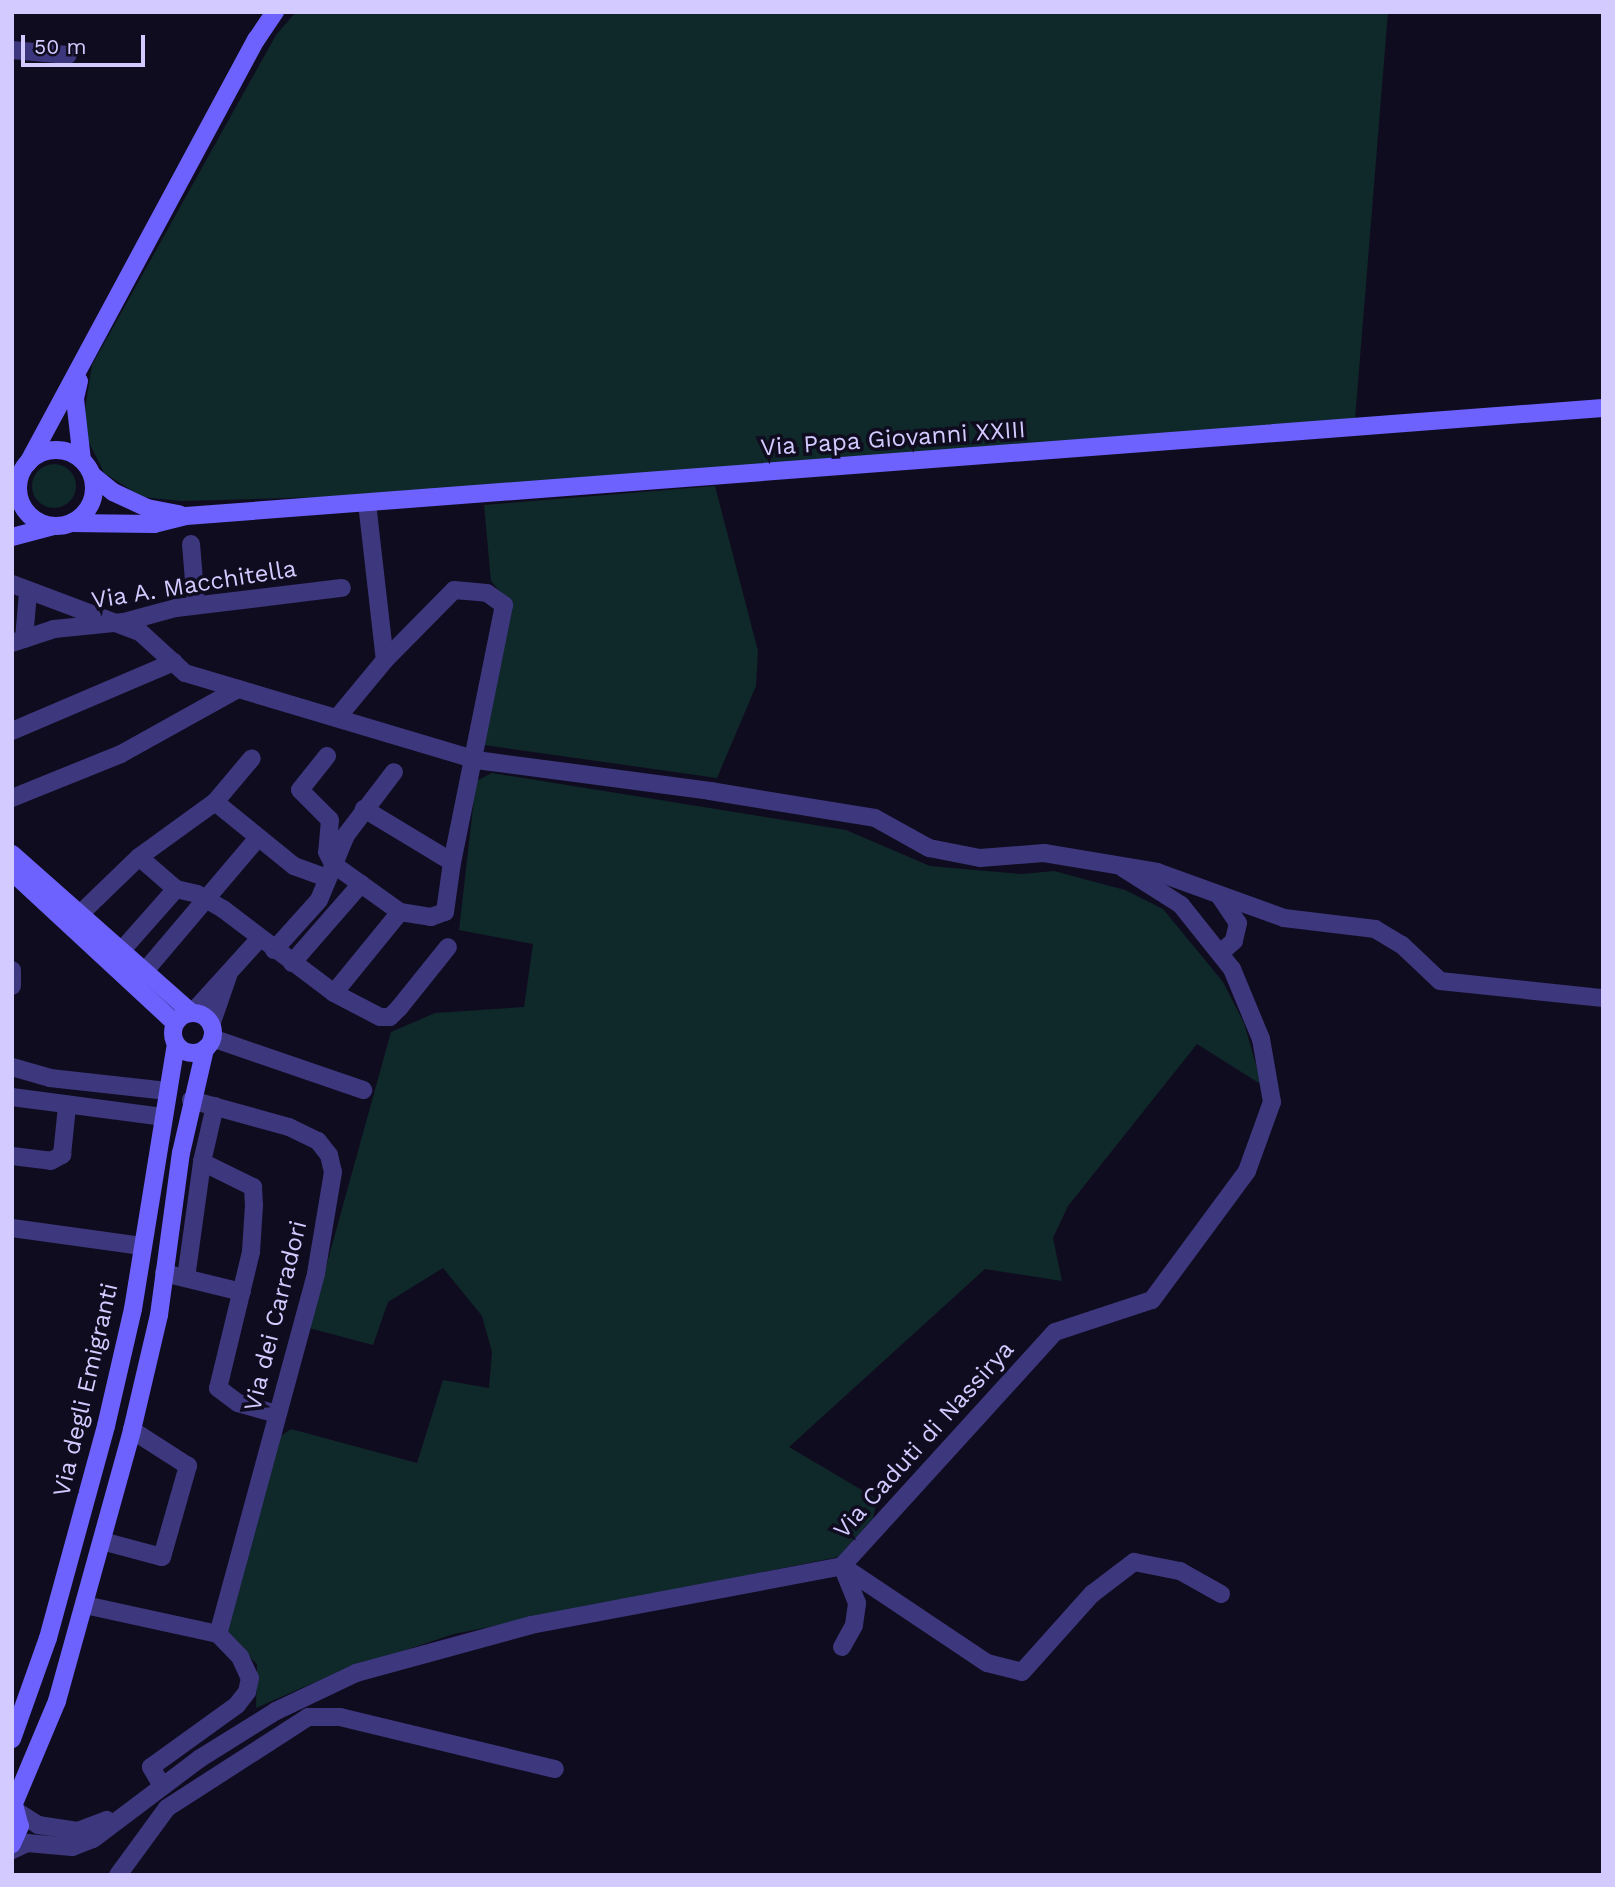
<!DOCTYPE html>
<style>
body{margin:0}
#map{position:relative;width:1615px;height:1887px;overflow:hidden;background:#100c1f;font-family:"Work Sans",sans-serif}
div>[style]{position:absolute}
.green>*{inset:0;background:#0f2829}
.round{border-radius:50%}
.street>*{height:18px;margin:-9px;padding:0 9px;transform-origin:9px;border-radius:9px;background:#3d377e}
.secondary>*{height:18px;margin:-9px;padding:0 9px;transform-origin:9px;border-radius:9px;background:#6d62fe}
.secondary>.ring{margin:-9px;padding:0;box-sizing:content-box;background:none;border:18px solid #6d62fe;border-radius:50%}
span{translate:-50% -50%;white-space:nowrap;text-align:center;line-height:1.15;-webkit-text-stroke:7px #100c1f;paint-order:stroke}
.street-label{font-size:24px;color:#d3caff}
.frame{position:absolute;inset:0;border:14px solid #d3caff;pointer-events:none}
.scale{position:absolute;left:21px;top:35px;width:124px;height:32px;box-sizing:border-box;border:4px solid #d3caff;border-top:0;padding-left:9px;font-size:21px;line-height:24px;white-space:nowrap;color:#d3caff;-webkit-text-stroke:5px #100c1f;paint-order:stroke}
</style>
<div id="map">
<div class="green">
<div style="clip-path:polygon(296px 12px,1388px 12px,1355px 420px,325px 497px,182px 501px,142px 497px,104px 473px,82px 428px,92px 365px,276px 35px)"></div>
<div class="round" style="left:32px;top:464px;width:44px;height:44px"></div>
<div style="clip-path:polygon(715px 486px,758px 651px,756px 686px,717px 778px,484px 745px,507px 600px,491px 581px,484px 505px)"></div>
<div style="clip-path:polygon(492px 773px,846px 830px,930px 866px,1022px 874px,1054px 871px,1125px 890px,1163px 909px,1223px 982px,1244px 1023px,1262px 1085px,1197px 1044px,1068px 1206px,1053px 1238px,1062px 1281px,985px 1269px,789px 1447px,877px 1499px,873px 1518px,838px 1557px,454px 1634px,336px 1673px,256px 1708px,257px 1664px,225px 1635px,279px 1437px,291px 1429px,417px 1463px,443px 1380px,489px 1388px,492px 1352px,482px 1316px,443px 1268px,388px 1302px,373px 1345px,309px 1328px,391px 1032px,435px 1013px,524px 1007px,533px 944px,459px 930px,476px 781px)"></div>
</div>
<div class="street">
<div style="left:12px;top:50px;width:56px;rotate:5.1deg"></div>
<div style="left:367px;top:503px;width:158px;rotate:83.5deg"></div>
<div style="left:191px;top:544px;width:61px;rotate:85.3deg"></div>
<div style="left:12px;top:584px;width:137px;rotate:20.6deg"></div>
<div style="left:140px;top:632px;width:61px;rotate:42.3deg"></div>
<div style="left:185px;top:673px;width:304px;rotate:16.6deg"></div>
<div style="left:476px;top:760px;width:236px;rotate:7.5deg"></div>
<div style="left:710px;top:791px;width:167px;rotate:9.3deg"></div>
<div style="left:875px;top:818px;width:62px;rotate:29.1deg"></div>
<div style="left:929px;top:848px;width:52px;rotate:11.1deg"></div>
<div style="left:980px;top:858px;width:64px;rotate:-4.5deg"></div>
<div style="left:1044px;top:853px;width:115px;rotate:9.5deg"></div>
<div style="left:1157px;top:872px;width:135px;rotate:19.9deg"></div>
<div style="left:1284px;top:918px;width:92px;rotate:6.9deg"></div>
<div style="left:1375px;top:929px;width:31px;rotate:31deg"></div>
<div style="left:1402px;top:945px;width:52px;rotate:43.5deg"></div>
<div style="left:1440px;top:981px;width:164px;rotate:6deg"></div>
<div style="left:24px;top:639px;width:47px;rotate:-85.1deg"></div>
<div style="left:12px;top:643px;width:44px;rotate:-18.4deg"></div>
<div style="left:54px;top:629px;width:70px;rotate:-5.7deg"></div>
<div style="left:124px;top:622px;width:54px;rotate:-15.1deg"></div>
<div style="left:176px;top:608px;width:167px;rotate:-6.9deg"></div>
<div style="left:337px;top:718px;width:75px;rotate:-50.4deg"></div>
<div style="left:385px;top:660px;width:98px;rotate:-45.4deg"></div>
<div style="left:454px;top:590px;width:33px;rotate:5deg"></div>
<div style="left:487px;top:593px;width:21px;rotate:35deg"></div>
<div style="left:504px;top:605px;width:262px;rotate:101.4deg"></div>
<div style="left:452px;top:862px;width:103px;rotate:-148.9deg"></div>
<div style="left:12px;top:731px;width:176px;rotate:-23.1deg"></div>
<div style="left:327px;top:756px;width:43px;rotate:128.5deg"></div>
<div style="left:300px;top:790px;width:42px;rotate:45deg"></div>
<div style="left:330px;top:820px;width:32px;rotate:95deg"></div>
<div style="left:327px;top:852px;width:13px;rotate:63deg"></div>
<div style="left:333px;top:864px;width:82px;rotate:35.6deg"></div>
<div style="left:400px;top:912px;width:31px;rotate:9deg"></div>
<div style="left:431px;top:917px;width:15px;rotate:-20deg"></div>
<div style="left:445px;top:912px;width:50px;rotate:-82deg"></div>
<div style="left:12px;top:798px;width:118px;rotate:-22deg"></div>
<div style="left:121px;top:754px;width:134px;rotate:-29.1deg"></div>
<div style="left:215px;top:802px;width:102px;rotate:39deg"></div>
<div style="left:294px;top:866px;width:35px;rotate:20deg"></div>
<div style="left:139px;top:857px;width:49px;rotate:40.9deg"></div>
<div style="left:176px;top:889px;width:22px;rotate:13deg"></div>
<div style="left:197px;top:894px;width:30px;rotate:30deg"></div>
<div style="left:223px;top:909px;width:139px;rotate:37.1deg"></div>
<div style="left:334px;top:993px;width:52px;rotate:27.6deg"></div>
<div style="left:380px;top:1017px;width:10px"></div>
<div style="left:390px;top:1017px;width:13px;rotate:-45deg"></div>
<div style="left:399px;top:1008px;width:78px;rotate:-51.2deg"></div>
<div style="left:1219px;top:895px;width:34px;rotate:56deg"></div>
<div style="left:1238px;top:923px;width:18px;rotate:103deg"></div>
<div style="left:1234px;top:941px;width:18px;rotate:139deg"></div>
<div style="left:80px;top:914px;width:82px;rotate:-44deg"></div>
<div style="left:139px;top:857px;width:94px;rotate:-35.9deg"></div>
<div style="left:215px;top:802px;width:57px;rotate:-49.9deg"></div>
<div style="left:122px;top:950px;width:81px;rotate:-48.5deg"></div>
<div style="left:274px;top:950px;width:67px;rotate:-48deg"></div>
<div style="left:319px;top:900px;width:70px;rotate:-67.4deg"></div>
<div style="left:346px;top:835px;width:79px;rotate:-52.7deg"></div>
<div style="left:292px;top:963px;width:105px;rotate:-48.9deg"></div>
<div style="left:12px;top:970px;width:16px;rotate:90deg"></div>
<div style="left:145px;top:971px;width:173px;rotate:-49.7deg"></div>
<div style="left:334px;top:993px;width:104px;rotate:-50.8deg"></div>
<div style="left:192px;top:1013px;width:101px;rotate:-47.8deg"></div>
<div style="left:211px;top:1025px;width:52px;rotate:-70.9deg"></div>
<div style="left:212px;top:1038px;width:160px;rotate:19deg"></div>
<div style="left:12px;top:1067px;width:40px;rotate:16deg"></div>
<div style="left:50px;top:1078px;width:118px;rotate:6.3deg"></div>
<div style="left:12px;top:1097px;width:152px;rotate:7.5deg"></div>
<div style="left:191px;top:1100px;width:102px;rotate:15.4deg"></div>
<div style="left:289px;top:1127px;width:32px;rotate:26deg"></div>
<div style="left:318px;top:1141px;width:18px;rotate:52deg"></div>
<div style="left:329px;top:1155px;width:17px;rotate:77deg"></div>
<div style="left:333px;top:1172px;width:103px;rotate:99.5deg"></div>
<div style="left:316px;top:1274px;width:373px;rotate:105.2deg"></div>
<div style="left:215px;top:1106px;width:57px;rotate:103.1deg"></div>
<div style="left:202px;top:1162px;width:57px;rotate:26.1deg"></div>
<div style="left:253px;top:1187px;width:18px;rotate:87deg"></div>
<div style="left:254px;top:1205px;width:47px;rotate:93.7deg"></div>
<div style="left:251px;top:1252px;width:140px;rotate:103.6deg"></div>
<div style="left:218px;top:1388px;width:25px;rotate:37deg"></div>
<div style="left:238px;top:1403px;width:41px;rotate:15.8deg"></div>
<div style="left:12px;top:1156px;width:39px;rotate:7deg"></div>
<div style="left:51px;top:1161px;width:13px;rotate:-29deg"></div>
<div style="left:62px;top:1155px;width:48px;rotate:-84.1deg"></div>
<div style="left:12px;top:1228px;width:131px;rotate:7.9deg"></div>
<div style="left:164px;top:1273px;width:80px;rotate:13.7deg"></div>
<div style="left:186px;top:1278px;width:117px;rotate:-82.1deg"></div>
<div style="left:102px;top:1541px;width:62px;rotate:14.9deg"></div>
<div style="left:162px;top:1557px;width:95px;rotate:-74.1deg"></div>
<div style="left:188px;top:1466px;width:67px;rotate:-147.3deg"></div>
<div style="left:842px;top:1566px;width:174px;rotate:33.8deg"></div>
<div style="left:987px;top:1663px;width:36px;rotate:14deg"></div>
<div style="left:1022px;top:1672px;width:105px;rotate:-48.1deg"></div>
<div style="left:1092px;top:1594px;width:53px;rotate:-37.3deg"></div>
<div style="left:1134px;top:1562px;width:47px;rotate:11.1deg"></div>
<div style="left:1180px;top:1571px;width:47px;rotate:29.3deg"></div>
<div style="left:85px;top:1605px;width:136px;rotate:12.3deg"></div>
<div style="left:218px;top:1634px;width:32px;rotate:46deg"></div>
<div style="left:240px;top:1657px;width:23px;rotate:65deg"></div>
<div style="left:250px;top:1678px;width:14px;rotate:102deg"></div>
<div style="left:247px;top:1692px;width:16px;rotate:128deg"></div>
<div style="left:237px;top:1705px;width:106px;rotate:144.2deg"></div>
<div style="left:151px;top:1767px;width:22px;rotate:60deg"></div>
<div style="left:842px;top:1647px;width:25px;rotate:-61deg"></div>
<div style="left:854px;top:1625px;width:22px;rotate:-82deg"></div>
<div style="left:857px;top:1603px;width:37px;rotate:-112deg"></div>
<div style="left:19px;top:1813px;width:22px;rotate:32deg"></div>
<div style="left:38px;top:1825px;width:40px;rotate:8.5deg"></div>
<div style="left:78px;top:1831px;width:31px;rotate:-21deg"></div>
<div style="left:12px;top:1850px;width:17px;rotate:-25deg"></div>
<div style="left:27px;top:1843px;width:45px;rotate:5.1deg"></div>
<div style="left:72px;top:1847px;width:22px;rotate:-21deg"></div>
<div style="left:93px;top:1839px;width:133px;rotate:-37deg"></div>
<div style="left:199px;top:1759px;width:91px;rotate:-31.9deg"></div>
<div style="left:276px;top:1711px;width:89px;rotate:-25.4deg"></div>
<div style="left:356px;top:1673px;width:181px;rotate:-15.3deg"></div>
<div style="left:531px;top:1625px;width:317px;rotate:-10.7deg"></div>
<div style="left:842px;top:1566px;width:316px;rotate:-47.7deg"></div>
<div style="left:1055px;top:1332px;width:102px;rotate:-18.3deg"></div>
<div style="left:1152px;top:1300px;width:160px;rotate:-53.6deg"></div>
<div style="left:1247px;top:1171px;width:73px;rotate:-70.1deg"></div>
<div style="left:1272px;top:1102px;width:64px;rotate:-99.9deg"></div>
<div style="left:1261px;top:1039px;width:76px;rotate:-112.5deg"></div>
<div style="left:1232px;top:969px;width:82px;rotate:-128.6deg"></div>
<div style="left:1181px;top:905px;width:69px;rotate:-147.5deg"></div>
<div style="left:118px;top:1875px;width:83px;rotate:-53.8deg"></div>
<div style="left:167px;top:1808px;width:168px;rotate:-32.8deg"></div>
<div style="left:308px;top:1717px;width:32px"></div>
<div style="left:340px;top:1717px;width:221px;rotate:13.6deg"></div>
</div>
<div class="secondary">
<div style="left:79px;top:381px;width:18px;rotate:103deg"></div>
<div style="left:75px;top:399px;width:61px;rotate:83.5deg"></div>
<div class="ring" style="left:18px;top:450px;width:58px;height:58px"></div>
<div style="left:28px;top:463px;width:481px;rotate:-61.7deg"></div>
<div style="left:256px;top:40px;width:34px;rotate:-56deg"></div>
<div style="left:92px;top:475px;width:27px;rotate:39deg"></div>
<div style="left:113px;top:492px;width:38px;rotate:25deg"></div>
<div style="left:147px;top:508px;width:33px;rotate:11deg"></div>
<div style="left:71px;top:523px;width:83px;rotate:0.7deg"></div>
<div style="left:154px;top:524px;width:33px;rotate:-14deg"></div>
<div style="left:186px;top:516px;width:1421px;rotate:-4.36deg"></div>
<div style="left:12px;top:537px;width:43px;rotate:-14.7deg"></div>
<div style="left:12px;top:854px;width:240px;rotate:41.5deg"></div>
<div style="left:12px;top:872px;width:222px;rotate:42.8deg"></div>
<div class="ring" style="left:173px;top:1013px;width:22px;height:22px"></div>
<div style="left:12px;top:1739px;width:107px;rotate:-70.4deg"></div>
<div style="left:48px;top:1638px;width:220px;rotate:-74.7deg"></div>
<div style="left:106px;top:1426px;width:120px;rotate:-77deg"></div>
<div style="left:133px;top:1309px;width:268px;rotate:-80.8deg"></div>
<div style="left:12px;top:1797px;width:30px;rotate:75deg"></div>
<div style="left:20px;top:1826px;width:20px;rotate:114deg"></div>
<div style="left:15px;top:1801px;width:108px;rotate:-67.2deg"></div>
<div style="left:57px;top:1701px;width:281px;rotate:-74.5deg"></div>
<div style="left:132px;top:1430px;width:118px;rotate:-76.8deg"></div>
<div style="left:159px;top:1315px;width:163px;rotate:-82.3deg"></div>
<div style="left:181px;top:1153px;width:107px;rotate:-77deg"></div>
</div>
<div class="street-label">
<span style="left:893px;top:439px;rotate:-4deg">Via Papa Giovanni XXIII</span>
<span style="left:194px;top:585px;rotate:-9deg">Via A. Macchitella</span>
<span style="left:276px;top:1316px;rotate:-76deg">Via dei Carradori</span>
<span style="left:86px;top:1390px;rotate:-77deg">Via degli Emigranti</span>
<span style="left:924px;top:1440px;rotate:-48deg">Via Caduti di Nassirya</span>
</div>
<div class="frame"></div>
<div class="scale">50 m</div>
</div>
